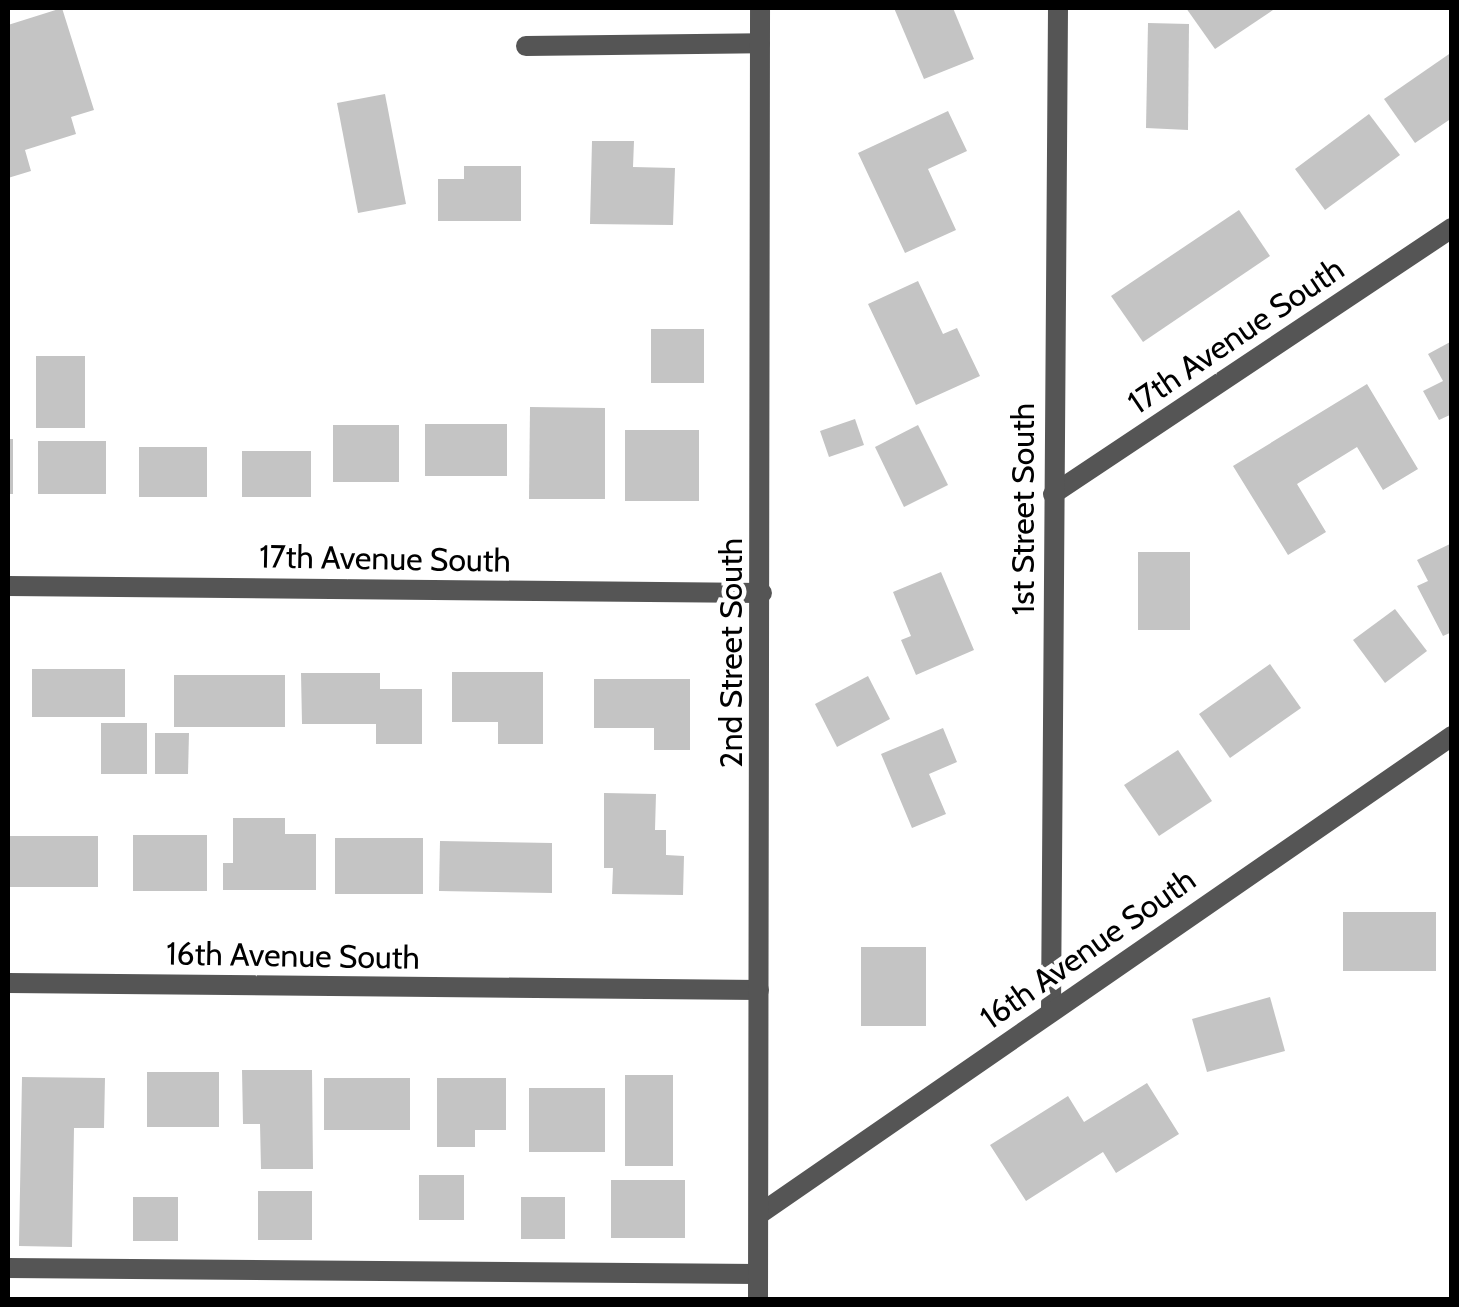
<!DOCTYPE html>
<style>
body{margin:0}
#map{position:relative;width:1459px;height:1307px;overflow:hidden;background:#fff;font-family:Cabin,sans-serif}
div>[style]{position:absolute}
.building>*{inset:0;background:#c4c4c4}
.service>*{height:20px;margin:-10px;padding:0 10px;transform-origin:10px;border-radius:10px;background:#555}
.minor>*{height:20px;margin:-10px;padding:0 10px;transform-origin:10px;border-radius:10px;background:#555}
span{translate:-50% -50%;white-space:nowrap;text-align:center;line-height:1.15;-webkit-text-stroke:9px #fff;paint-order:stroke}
.street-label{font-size:32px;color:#000}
.frame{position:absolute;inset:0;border:10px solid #000;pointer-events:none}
</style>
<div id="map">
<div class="building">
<div style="clip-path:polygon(62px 8px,94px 110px,71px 117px,76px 134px,25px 150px,31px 171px,8px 178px,8px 25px)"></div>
<div style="clip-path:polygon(894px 8px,953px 8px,974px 59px,924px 79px)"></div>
<div style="clip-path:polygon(1186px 8px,1276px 8px,1215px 49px)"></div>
<div style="clip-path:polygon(1148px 23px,1189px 24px,1188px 130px,1146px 128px)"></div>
<div style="clip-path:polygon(1452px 52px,1452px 118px,1415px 143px,1384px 99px)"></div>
<div style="clip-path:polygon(385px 94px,406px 204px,358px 213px,337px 103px)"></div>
<div style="clip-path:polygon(948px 111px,967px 151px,928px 169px,956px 230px,905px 253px,858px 153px)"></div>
<div style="clip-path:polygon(1369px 114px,1400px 155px,1325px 210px,1295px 169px)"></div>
<div style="clip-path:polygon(592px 141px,634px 141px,633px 167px,675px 168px,673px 225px,590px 224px)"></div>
<div style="clip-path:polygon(464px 166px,521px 166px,521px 221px,438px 221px,438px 179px,464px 179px)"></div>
<div style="clip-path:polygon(1239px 210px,1270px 256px,1143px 342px,1111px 296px)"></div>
<div style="clip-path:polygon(918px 281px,943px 334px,957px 328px,980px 376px,916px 405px,868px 304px)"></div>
<div style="clip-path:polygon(651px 329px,704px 329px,704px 383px,651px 383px)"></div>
<div style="clip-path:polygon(1452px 341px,1452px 414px,1439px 420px,1423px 391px,1443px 381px,1428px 354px)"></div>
<div style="clip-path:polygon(36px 356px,85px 356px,85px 428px,36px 428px)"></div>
<div style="clip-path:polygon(1367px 384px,1418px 469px,1383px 490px,1357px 447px,1297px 484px,1326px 532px,1288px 555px,1233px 466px)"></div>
<div style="clip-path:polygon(530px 407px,605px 408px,605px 499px,529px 499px)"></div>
<div style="clip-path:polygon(855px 419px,864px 445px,829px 457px,820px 431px)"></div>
<div style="clip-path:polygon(425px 424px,507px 424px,507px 476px,425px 476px)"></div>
<div style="clip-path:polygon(333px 425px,399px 425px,399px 482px,333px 482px)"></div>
<div style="clip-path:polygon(918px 425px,948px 485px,904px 507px,875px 447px)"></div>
<div style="clip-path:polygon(625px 430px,699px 430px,699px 501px,625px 501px)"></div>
<div style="clip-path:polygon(8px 439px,13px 439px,13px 494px,8px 494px)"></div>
<div style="clip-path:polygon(38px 441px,106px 441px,106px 494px,38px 494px)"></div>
<div style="clip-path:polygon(139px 447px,207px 447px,207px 497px,139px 497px)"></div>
<div style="clip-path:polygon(242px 451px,311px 451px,311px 497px,242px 497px)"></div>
<div style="clip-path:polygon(1452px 543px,1452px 632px,1443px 636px,1417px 586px,1428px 581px,1417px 560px)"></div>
<div style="clip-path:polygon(1138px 552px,1190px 552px,1190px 630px,1138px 630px)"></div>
<div style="clip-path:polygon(941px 572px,974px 650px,916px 675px,901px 640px,911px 636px,893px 592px)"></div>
<div style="clip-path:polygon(1395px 609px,1427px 651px,1385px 683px,1353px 640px)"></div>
<div style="clip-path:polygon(1270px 664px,1301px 708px,1230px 758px,1199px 714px)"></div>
<div style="clip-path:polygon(32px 669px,125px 669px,125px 717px,32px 717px)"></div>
<div style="clip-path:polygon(452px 672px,543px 672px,543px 744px,498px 744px,498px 722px,452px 722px)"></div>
<div style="clip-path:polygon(301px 673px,380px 673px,380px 689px,422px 689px,422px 744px,376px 744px,376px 724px,302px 724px)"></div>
<div style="clip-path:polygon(174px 675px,285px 675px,285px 727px,174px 727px)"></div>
<div style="clip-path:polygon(868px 676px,890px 719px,837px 747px,815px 704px)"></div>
<div style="clip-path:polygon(594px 679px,690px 679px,690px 750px,654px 750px,654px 728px,594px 728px)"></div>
<div style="clip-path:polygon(101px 723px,147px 723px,147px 774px,101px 774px)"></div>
<div style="clip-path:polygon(943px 728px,957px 762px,929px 774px,946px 814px,912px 828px,881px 754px)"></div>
<div style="clip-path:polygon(155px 733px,189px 733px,188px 774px,155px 774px)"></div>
<div style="clip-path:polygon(1178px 750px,1212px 801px,1159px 836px,1124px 785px)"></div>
<div style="clip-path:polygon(604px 793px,656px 794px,655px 830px,666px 830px,666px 855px,684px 856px,683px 895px,612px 894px,613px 868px,604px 868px)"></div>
<div style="clip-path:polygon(233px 818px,285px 818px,285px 834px,316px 834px,316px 890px,223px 890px,223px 863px,233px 863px)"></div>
<div style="clip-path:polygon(133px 835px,207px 835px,207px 891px,133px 891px)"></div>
<div style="clip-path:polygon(8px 836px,98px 836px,98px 887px,8px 887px)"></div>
<div style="clip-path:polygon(335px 838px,423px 838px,423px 894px,335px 894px)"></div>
<div style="clip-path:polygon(440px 841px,552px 843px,552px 893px,439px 891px)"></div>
<div style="clip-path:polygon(1343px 912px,1436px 912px,1436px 971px,1343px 971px)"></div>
<div style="clip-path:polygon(861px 947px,926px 947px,926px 1026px,861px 1026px)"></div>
<div style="clip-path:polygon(1270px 997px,1285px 1051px,1207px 1072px,1192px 1019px)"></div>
<div style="clip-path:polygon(242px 1070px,312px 1070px,313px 1169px,261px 1169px,260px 1124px,243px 1124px)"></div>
<div style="clip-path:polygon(147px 1072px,219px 1072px,219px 1127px,147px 1127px)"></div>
<div style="clip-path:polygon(625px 1075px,673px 1075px,673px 1166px,625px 1166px)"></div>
<div style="clip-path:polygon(22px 1077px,105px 1078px,104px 1128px,74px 1128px,72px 1247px,19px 1246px)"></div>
<div style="clip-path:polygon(324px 1078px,410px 1078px,410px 1130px,324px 1130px)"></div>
<div style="clip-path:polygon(437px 1078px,506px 1078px,506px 1130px,475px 1130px,475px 1147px,437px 1147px)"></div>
<div style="clip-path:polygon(1147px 1083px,1179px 1134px,1116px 1173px,1103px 1152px,1026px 1201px,990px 1145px,1068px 1096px,1084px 1122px)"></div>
<div style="clip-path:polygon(529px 1088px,605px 1088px,605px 1152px,529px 1152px)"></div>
<div style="clip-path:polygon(419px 1175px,464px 1175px,464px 1220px,419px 1220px)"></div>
<div style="clip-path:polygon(611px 1180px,685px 1180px,685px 1238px,611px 1238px)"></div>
<div style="clip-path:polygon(258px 1191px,312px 1191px,312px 1240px,258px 1240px)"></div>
<div style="clip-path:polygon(133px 1197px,178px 1197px,178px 1241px,133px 1241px)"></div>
<div style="clip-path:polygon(521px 1197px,565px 1197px,565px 1239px,521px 1239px)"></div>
</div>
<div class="service">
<div style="left:8px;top:1268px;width:750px;rotate:0.46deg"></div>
</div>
<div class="minor">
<div style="left:526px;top:46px;width:234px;rotate:-0.7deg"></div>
<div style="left:1053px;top:494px;width:480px;rotate:-33.7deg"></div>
<div style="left:8px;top:586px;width:754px;rotate:0.53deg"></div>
<div style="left:8px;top:983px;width:751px;rotate:0.53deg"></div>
<div style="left:1051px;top:1011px;width:1003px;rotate:-89.6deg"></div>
<div style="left:761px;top:1213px;width:840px;rotate:-34.62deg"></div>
<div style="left:758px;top:1300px;width:1292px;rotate:-89.91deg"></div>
</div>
<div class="street-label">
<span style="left:1236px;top:336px;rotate:-34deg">17th Avenue South</span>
<span style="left:1023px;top:509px;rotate:-90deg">1st Street South</span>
<span style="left:385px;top:559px;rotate:1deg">17th Avenue South</span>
<span style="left:731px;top:653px;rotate:-90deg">2nd Street South</span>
<span style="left:1088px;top:949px;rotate:-35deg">16th Avenue South</span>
<span style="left:293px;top:956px;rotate:1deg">16th Avenue South</span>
</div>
<div class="frame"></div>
</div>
